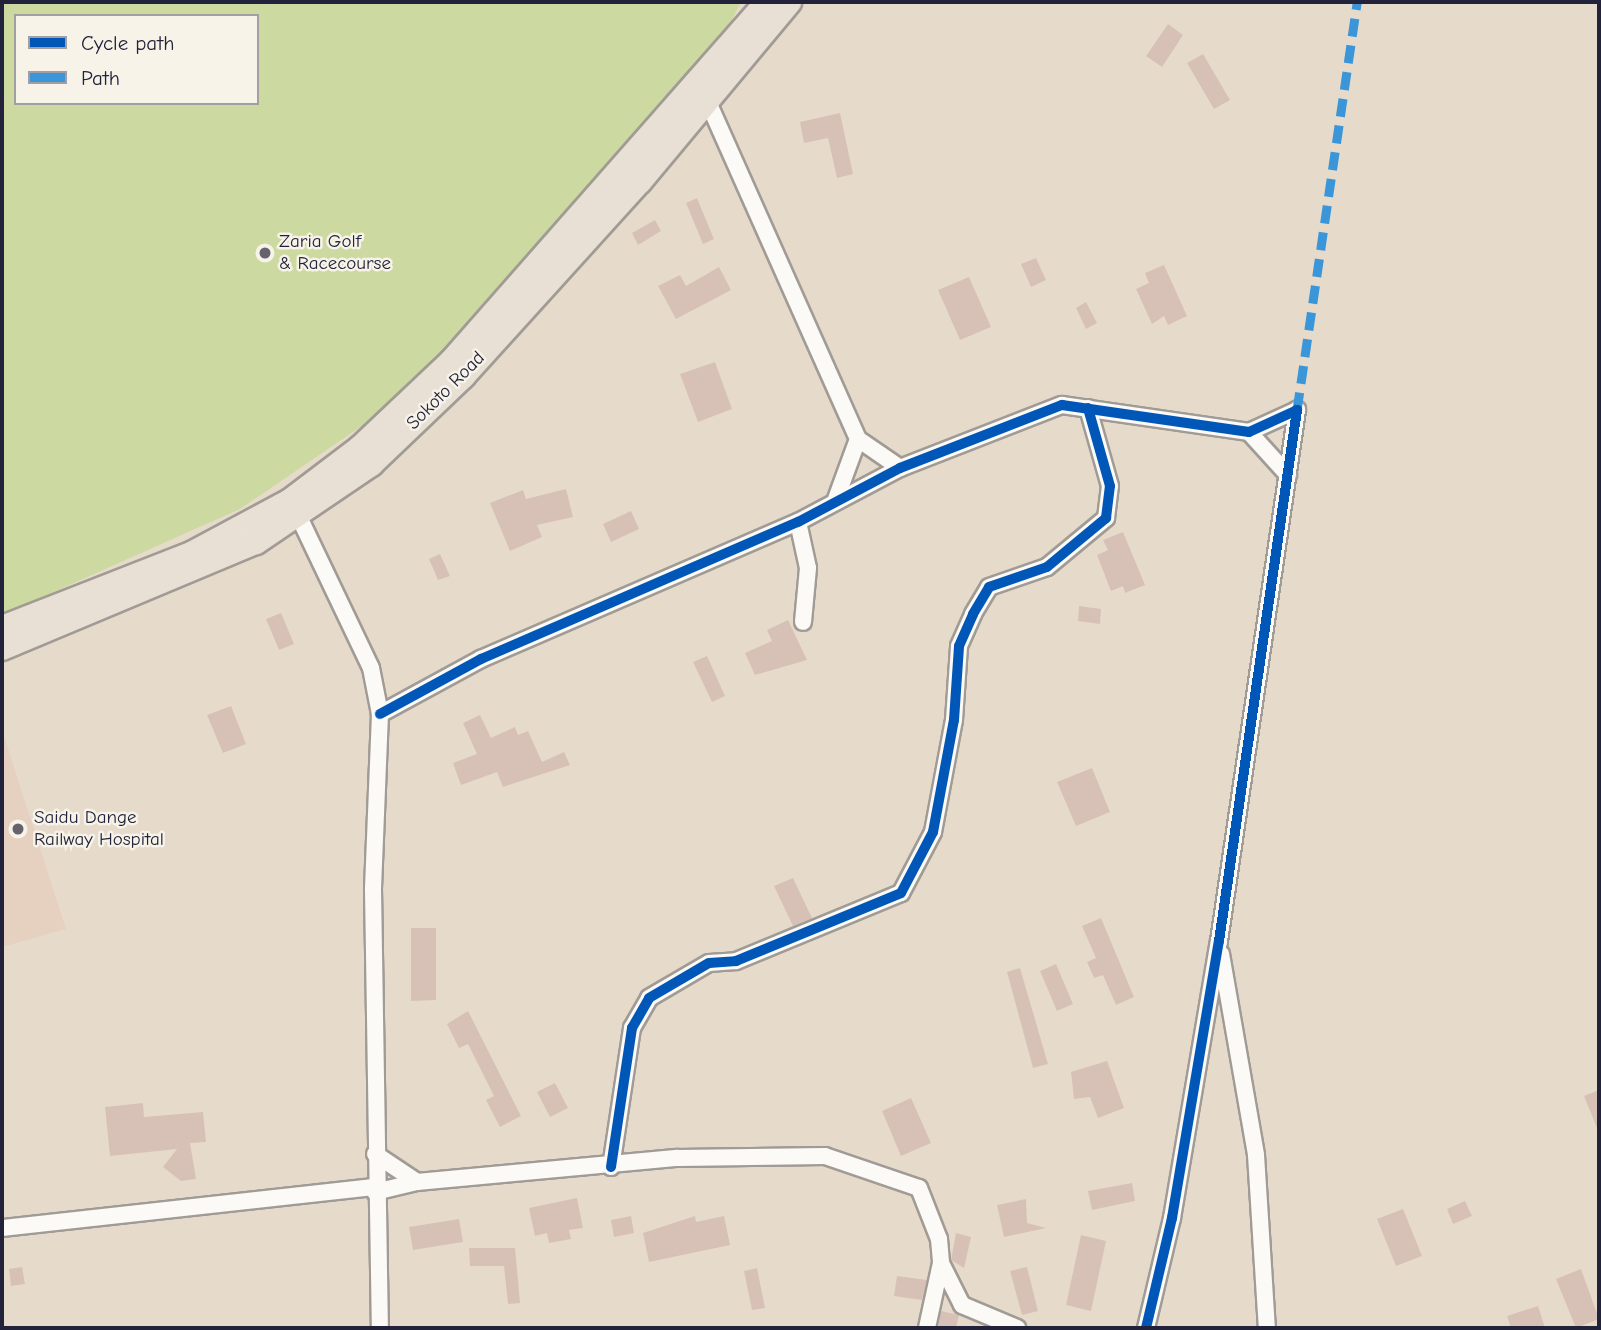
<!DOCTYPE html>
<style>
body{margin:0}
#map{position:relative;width:1601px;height:1330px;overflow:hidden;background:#e6dbcb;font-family:"Comic Neue",sans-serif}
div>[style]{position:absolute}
.built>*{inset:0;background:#e6d0c0}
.green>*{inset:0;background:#ccd9a1}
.building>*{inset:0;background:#d7c1b7}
.roads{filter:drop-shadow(2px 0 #a19b95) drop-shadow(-2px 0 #a19b95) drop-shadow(0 2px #a19b95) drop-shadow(0 -2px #a19b95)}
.minor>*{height:16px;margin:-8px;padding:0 8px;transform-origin:8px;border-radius:8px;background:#fbfaf7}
.primary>*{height:24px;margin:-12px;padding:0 12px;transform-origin:12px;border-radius:12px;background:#e8e0d4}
.quiet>*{height:9px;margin-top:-4.5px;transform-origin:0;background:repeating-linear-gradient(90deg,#3b95d9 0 18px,transparent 0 27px)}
.cycleway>*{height:10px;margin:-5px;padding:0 5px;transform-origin:5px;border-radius:5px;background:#0057b8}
.dots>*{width:19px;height:19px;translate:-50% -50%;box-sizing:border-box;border:4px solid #f7f3e8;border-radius:50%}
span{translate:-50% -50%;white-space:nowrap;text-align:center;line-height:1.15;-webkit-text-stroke:5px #f7f3e8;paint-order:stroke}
.poi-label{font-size:19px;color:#22223b}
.left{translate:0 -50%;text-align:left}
.street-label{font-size:19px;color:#22223b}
.frame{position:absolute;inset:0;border:4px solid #22223b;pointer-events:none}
.legend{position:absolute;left:14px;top:14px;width:245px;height:91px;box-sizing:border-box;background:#f7f3e8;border:2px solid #a29fa3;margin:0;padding:9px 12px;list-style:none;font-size:21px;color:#22223b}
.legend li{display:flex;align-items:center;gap:14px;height:35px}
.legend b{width:35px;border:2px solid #a29fa3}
</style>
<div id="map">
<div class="built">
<div style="clip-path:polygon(2px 730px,66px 929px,2px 947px)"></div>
</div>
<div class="green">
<div style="clip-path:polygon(evenodd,2px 2px,741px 2px,727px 29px,397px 402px,240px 509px,2px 615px,2px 2px,16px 16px,257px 16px,257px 103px,16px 103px,16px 16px)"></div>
</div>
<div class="building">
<div style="clip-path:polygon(1168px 24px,1183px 35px,1162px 67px,1146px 56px)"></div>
<div style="clip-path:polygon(1203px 54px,1230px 100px,1214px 109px,1187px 63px)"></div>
<div style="clip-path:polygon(840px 113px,853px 174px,837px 178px,828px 138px,804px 143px,800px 122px)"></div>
<div style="clip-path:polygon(697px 198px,714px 239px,703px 244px,686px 203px)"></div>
<div style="clip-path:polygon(655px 220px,661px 231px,638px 245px,632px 233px)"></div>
<div style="clip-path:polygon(1036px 258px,1046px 280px,1031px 287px,1021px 264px)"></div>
<div style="clip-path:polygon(1164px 265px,1187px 316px,1168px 325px,1164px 316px,1152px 324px,1136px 289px,1149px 283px,1145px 273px)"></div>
<div style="clip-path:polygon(719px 267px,731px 290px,676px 319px,658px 286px,680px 275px,686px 286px)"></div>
<div style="clip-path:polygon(969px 277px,991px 327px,960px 340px,938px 290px)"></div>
<div style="clip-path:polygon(1086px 302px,1097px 323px,1086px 329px,1076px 308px)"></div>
<div style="clip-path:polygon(715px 362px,732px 409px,698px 422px,680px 374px)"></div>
<div style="clip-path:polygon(566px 489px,573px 517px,537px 525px,542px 537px,510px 551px,490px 503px,523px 490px,526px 499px)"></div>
<div style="clip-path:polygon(631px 511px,639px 529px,611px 542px,603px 524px)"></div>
<div style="clip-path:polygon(1123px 532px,1145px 585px,1125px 593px,1123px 586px,1111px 591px,1097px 555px,1108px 550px,1103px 540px)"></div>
<div style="clip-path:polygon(440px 554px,450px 576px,438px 580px,429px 559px)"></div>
<div style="clip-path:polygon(1079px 606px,1101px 609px,1100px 624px,1078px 621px)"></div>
<div style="clip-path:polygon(281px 613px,294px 644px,279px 650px,266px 619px)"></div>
<div style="clip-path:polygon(788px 620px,807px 660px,755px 675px,745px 653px,772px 641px,767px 630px)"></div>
<div style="clip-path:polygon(707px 656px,725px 696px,712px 702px,693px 662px)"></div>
<div style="clip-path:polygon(231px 706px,246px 744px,223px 753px,207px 715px)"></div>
<div style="clip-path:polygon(480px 715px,491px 738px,515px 727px,518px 735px,528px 731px,542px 762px,564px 752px,570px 765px,503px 787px,497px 772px,461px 785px,453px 763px,477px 754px,463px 723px)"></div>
<div style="clip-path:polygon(1092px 768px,1110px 812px,1076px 826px,1057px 782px)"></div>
<div style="clip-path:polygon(793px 878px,812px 918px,793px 926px,774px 886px)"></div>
<div style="clip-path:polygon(1101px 918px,1134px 997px,1116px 1005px,1103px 975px,1094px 978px,1087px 962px,1096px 958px,1082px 926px)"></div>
<div style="clip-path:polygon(411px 928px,436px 928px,436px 1000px,411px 1001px)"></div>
<div style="clip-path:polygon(1056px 964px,1073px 1004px,1057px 1011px,1040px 971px)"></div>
<div style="clip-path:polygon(1020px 968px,1048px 1064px,1033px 1068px,1007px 972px)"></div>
<div style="clip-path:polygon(468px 1011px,521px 1116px,500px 1127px,486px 1100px,494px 1096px,468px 1044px,459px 1048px,447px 1024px)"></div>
<div style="clip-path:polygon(1107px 1061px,1124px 1108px,1098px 1118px,1090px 1097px,1074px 1099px,1071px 1072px)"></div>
<div style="clip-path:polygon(555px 1083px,568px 1108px,550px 1117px,537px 1092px)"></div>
<div style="clip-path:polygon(1599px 1090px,1599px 1133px,1584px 1096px)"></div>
<div style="clip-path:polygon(911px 1098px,931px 1143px,901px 1156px,882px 1111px)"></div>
<div style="clip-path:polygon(143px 1103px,144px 1117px,203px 1112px,206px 1142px,190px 1143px,196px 1179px,181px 1181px,163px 1167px,177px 1149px,110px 1156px,105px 1107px)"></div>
<div style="clip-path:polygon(1132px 1183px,1135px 1201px,1092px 1210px,1088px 1191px)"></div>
<div style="clip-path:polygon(577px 1198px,583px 1228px,569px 1230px,571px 1239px,549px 1243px,547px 1233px,535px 1236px,529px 1208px)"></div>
<div style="clip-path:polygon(1026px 1199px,1027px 1223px,1046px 1228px,1004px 1237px,997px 1205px)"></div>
<div style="clip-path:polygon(1465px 1201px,1472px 1216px,1453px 1224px,1447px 1209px)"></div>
<div style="clip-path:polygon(1403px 1209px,1422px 1256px,1396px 1266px,1377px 1219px)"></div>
<div style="clip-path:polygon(631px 1216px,634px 1233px,614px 1237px,611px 1220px)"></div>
<div style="clip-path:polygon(695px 1216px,696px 1222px,724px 1216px,730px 1245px,649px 1262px,643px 1233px)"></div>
<div style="clip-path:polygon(459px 1219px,463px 1242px,413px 1250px,409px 1227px)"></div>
<div style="clip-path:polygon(956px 1233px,971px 1237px,964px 1268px,951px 1260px)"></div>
<div style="clip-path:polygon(1081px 1235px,1106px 1241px,1091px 1311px,1066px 1305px)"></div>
<div style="clip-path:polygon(469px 1248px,515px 1248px,520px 1303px,508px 1304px,504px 1266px,470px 1266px)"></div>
<div style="clip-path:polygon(22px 1267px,25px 1284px,11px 1286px,9px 1269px)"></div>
<div style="clip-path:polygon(1027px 1267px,1038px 1311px,1022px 1315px,1010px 1271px)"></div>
<div style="clip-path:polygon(757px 1268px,765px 1308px,752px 1310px,744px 1271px)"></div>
<div style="clip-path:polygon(1581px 1269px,1599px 1319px,1576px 1328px,1556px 1279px)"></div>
<div style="clip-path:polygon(897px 1276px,927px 1280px,922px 1300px,894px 1296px)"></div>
<div style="clip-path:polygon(1538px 1306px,1545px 1328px,1511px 1328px,1507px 1316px)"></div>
<div style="clip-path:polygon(941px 1311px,959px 1315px,956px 1328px,938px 1328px)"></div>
</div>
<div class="roads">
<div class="minor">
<div style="left:708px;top:102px;width:369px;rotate:66deg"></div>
<div style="left:858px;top:439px;width:51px;rotate:34.6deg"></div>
<div style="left:1249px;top:432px;width:58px;rotate:47.8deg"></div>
<div style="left:836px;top:499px;width:64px;rotate:-69.9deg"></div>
<div style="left:299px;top:517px;width:167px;rotate:64.5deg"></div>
<div style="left:371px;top:668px;width:47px;rotate:78.9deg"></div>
<div style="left:380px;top:714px;width:175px;rotate:92.3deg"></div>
<div style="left:373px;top:889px;width:439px;rotate:89.1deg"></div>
<div style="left:798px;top:522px;width:47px;rotate:77.7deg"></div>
<div style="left:808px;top:568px;width:54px;rotate:95.3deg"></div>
<div style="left:380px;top:714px;width:115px;rotate:-28.6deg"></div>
<div style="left:481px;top:659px;width:345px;rotate:-23.4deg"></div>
<div style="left:798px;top:522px;width:115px;rotate:-27.9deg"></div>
<div style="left:900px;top:468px;width:174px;rotate:-21.3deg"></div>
<div style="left:1062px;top:405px;width:189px;rotate:8.2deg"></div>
<div style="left:1249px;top:432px;width:53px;rotate:-24.6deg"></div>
<div style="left:1221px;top:954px;width:204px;rotate:80.1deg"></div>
<div style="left:1256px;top:1155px;width:173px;rotate:86.4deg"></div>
<div style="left:375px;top:1154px;width:50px;rotate:33.7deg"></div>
<div style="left:611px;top:1167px;width:141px;rotate:-81.4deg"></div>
<div style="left:632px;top:1028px;width:34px;rotate:-60deg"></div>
<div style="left:649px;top:998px;width:69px;rotate:-30.3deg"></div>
<div style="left:709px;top:963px;width:27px;rotate:-4deg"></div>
<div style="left:736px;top:961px;width:178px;rotate:-22.4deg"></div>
<div style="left:901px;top:893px;width:69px;rotate:-62.3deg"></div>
<div style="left:933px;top:832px;width:114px;rotate:-79.4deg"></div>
<div style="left:954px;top:720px;width:74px;rotate:-86.1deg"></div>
<div style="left:959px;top:646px;width:35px;rotate:-66deg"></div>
<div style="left:973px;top:614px;width:31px;rotate:-59deg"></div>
<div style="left:989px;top:587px;width:61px;rotate:-19deg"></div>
<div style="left:1047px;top:567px;width:77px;rotate:-39.7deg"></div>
<div style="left:1106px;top:518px;width:32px;rotate:-83deg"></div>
<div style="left:1110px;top:486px;width:81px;rotate:-105.8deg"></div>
<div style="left:375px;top:1192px;width:43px;rotate:-13.4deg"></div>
<div style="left:417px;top:1182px;width:262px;rotate:-5.3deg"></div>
<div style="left:678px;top:1158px;width:147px;rotate:-0.8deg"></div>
<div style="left:825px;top:1156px;width:99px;rotate:18.8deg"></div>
<div style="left:919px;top:1188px;width:55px;rotate:68.6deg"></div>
<div style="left:939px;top:1239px;width:24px;rotate:85deg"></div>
<div style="left:941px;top:1263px;width:66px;rotate:102.2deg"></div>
<div style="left:2px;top:1228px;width:375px;rotate:-6.3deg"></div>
<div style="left:941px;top:1263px;width:47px;rotate:63.4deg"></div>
<div style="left:962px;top:1305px;width:60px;rotate:22.7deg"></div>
<div style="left:1146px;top:1328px;width:113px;rotate:-76.7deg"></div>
<div style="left:1172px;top:1218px;width:281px;rotate:-80.4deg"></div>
<div style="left:1219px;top:941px;width:537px;rotate:-81.64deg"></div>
</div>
<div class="primary">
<div style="left:2px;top:628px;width:205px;rotate:-21.4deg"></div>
<div style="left:193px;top:553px;width:110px;rotate:-28.2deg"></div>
<div style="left:290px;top:501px;width:88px;rotate:-37.1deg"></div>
<div style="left:360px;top:448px;width:127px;rotate:-43.4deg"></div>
<div style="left:452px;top:361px;width:478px;rotate:-48.7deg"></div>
<div style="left:2px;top:648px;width:275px;rotate:-22.7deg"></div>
<div style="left:256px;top:542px;width:139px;rotate:-34.1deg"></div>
<div style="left:371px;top:464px;width:127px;rotate:-43.7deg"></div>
<div style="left:463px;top:376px;width:263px;rotate:-47.8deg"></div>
<div style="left:640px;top:181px;width:233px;rotate:-50.2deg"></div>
</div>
</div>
<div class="quiet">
<div style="left:1297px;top:410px;width:412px;rotate:-81.6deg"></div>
</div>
<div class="cycleway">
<div style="left:380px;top:714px;width:115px;rotate:-28.6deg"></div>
<div style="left:481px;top:659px;width:345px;rotate:-23.4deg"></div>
<div style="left:798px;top:522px;width:115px;rotate:-27.9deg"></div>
<div style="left:900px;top:468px;width:174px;rotate:-21.3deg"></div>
<div style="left:1062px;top:405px;width:189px;rotate:8.2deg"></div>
<div style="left:1249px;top:432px;width:53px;rotate:-24.6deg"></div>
<div style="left:611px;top:1167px;width:141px;rotate:-81.4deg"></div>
<div style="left:632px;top:1028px;width:34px;rotate:-60deg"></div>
<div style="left:649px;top:998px;width:69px;rotate:-30.3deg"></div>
<div style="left:709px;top:963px;width:27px;rotate:-4deg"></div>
<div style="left:736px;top:961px;width:178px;rotate:-22.4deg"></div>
<div style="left:901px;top:893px;width:69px;rotate:-62.3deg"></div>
<div style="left:933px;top:832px;width:114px;rotate:-79.4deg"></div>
<div style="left:954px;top:720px;width:74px;rotate:-86.1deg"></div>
<div style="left:959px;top:646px;width:35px;rotate:-66deg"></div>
<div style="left:973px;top:614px;width:31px;rotate:-59deg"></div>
<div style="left:989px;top:587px;width:61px;rotate:-19deg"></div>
<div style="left:1047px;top:567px;width:77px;rotate:-39.7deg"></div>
<div style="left:1106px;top:518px;width:32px;rotate:-83deg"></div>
<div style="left:1110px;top:486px;width:81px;rotate:-105.8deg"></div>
<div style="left:1146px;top:1328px;width:113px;rotate:-76.7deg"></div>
<div style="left:1172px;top:1218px;width:281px;rotate:-80.4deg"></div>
<div style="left:1219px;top:941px;width:537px;rotate:-81.64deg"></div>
</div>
<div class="dots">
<div style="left:265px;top:253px;background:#67636d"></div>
<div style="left:18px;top:829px;background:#67636d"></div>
</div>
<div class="poi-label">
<span class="left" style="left:279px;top:253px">Zaria Golf<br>&amp; Racecourse</span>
<span class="left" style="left:34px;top:829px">Saidu Dange<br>Railway Hospital</span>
</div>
<div class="street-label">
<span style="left:446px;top:391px;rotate:-45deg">Sokoto Road</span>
</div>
<div class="frame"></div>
<ul class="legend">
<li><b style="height:9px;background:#0057b8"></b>Cycle path</li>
<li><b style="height:9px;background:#3b95d9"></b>Path</li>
</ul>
</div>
